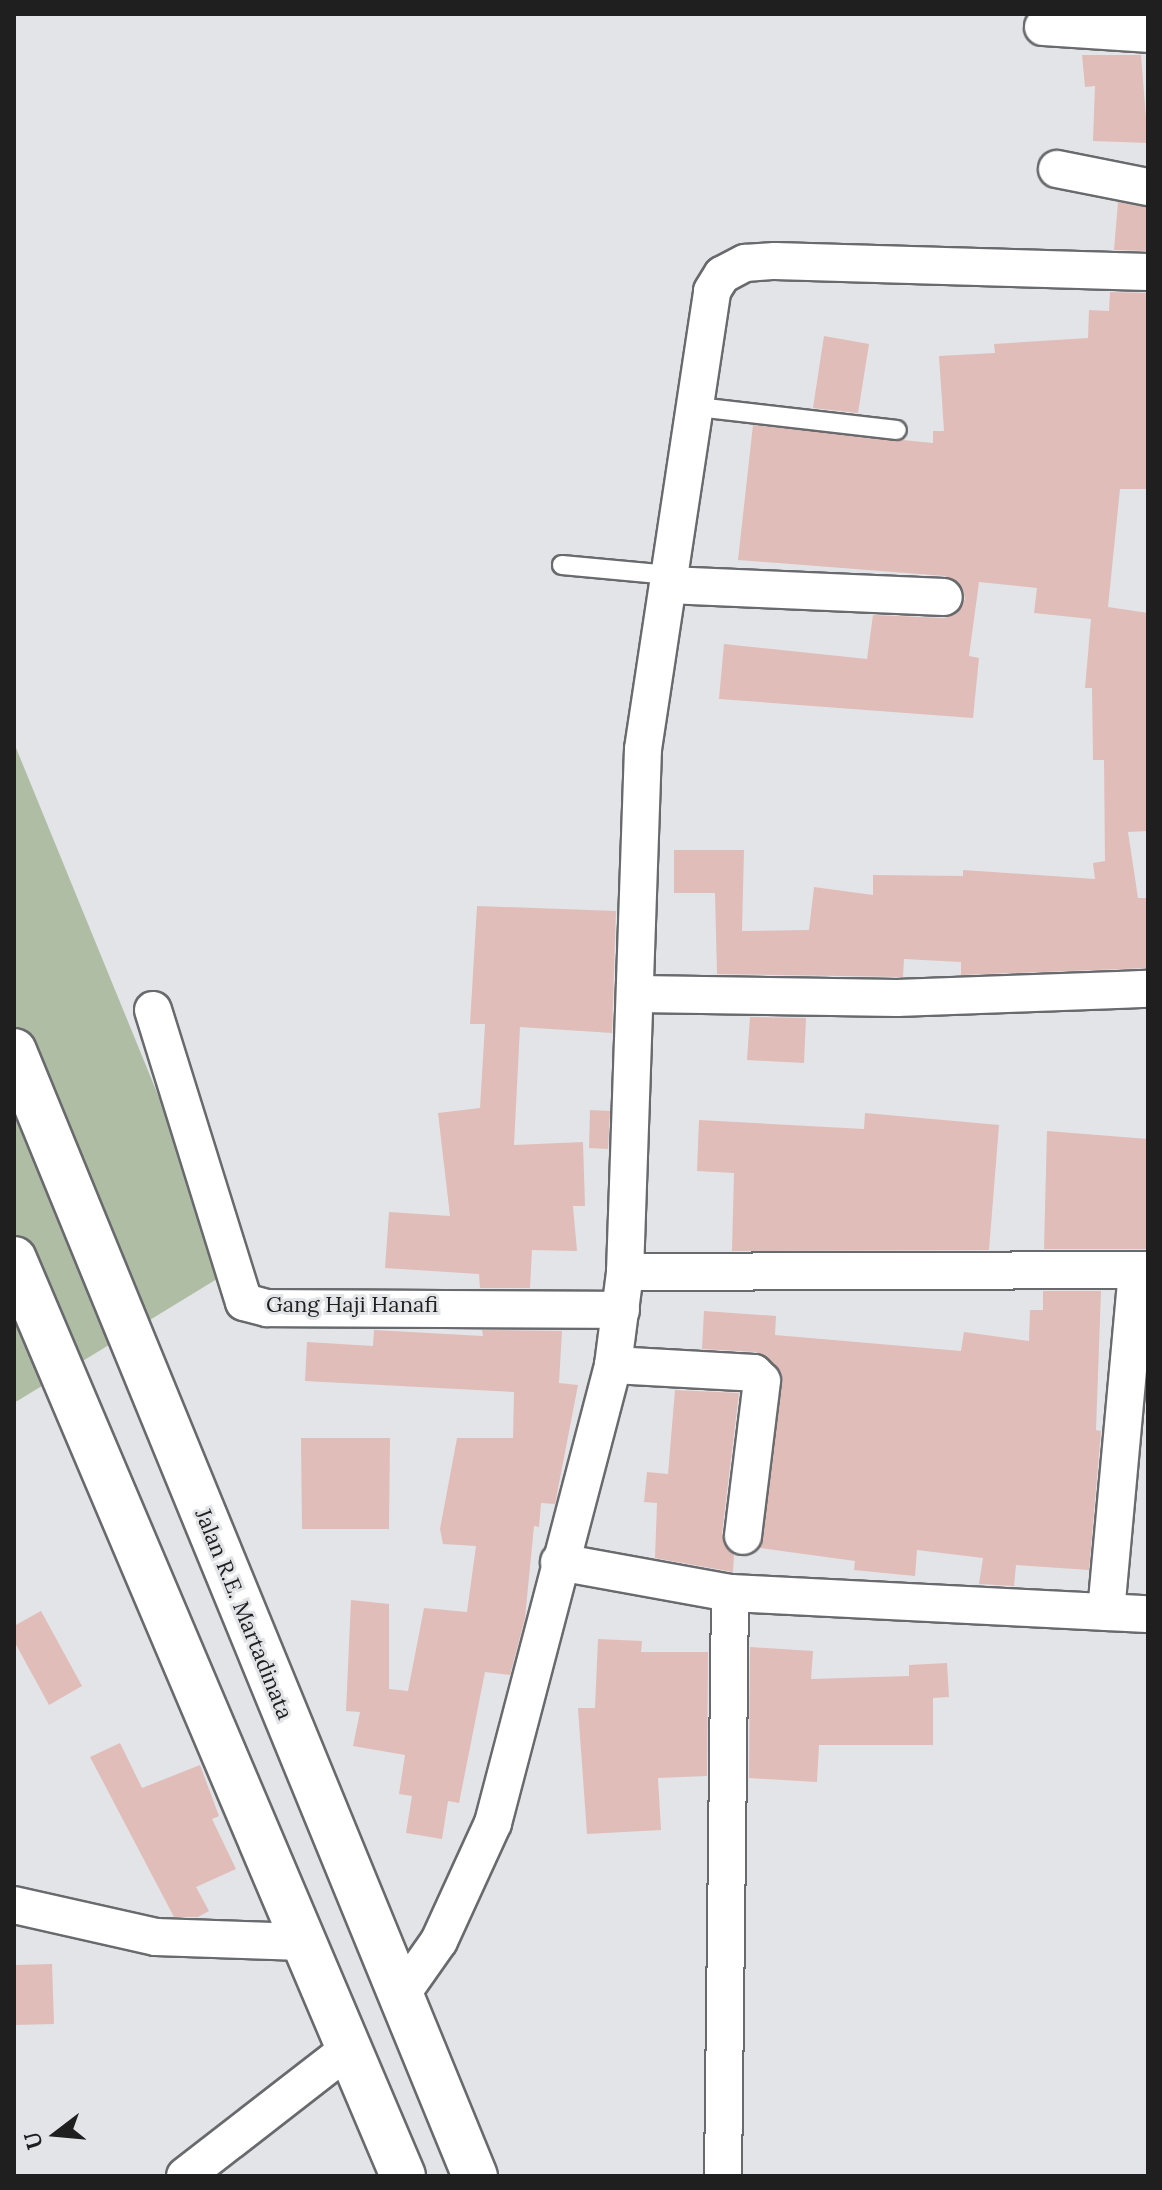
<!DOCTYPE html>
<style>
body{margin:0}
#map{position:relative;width:1162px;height:2190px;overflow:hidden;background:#e3e4e7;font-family:Lora,serif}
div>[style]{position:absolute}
.green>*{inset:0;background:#b0bda5}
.building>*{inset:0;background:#e0bdb9}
.roads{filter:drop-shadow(2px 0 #696a6d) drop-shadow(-2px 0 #696a6d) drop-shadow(0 2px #696a6d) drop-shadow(0 -2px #696a6d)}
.lane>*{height:18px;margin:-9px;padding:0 9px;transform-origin:9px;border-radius:9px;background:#fff}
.street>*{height:36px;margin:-18px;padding:0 18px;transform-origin:18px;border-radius:18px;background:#fff}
.highway>*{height:44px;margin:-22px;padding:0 22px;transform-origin:22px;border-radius:22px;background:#fff}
span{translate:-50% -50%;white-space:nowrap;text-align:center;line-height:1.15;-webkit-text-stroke:6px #e3e4e7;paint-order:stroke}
.street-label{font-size:22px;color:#1f1f20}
.frame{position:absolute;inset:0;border:16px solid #1f1f20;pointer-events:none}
.north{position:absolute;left:16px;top:2094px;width:80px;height:80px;-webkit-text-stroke:6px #e3e4e7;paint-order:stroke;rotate:254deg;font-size:22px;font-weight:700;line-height:32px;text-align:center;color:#1f1f20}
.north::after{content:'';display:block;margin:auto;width:28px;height:36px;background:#1f1f20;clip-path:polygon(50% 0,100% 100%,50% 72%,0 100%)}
</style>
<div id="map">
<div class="green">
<div style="clip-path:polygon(14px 743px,230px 1271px,14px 1403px)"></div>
</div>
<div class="building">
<div style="clip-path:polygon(1082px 55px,1141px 55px,1148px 143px,1093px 141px,1095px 86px,1085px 87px)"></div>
<div style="clip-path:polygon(1118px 202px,1148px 207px,1148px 251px,1114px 250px)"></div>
<div style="clip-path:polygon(1110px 292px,1148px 293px,1148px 489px,1120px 489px,1108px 607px,1148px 613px,1148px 831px,1128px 832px,1138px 898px,1148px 898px,1148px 968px,961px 975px,961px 962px,904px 959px,903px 977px,717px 974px,715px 893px,674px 893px,674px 850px,744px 850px,742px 931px,809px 930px,814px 887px,873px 895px,873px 875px,963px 876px,963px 870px,1095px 879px,1093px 863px,1105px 861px,1104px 760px,1093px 760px,1092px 688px,1085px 688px,1091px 619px,1034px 613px,1037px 588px,979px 582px,969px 656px,979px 658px,973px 718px,719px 699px,724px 644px,867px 659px,873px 615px,944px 618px,954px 615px,965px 599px,962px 587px,945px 576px,738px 560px,753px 425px,933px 443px,933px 431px,944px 431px,939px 356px,995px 353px,994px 344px,1088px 338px,1089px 310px,1109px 311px)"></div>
<div style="clip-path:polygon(824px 336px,869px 344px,858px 413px,813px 408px)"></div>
<div style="clip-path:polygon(477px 906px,616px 911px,612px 1033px,520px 1027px,514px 1145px,583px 1142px,585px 1206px,573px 1206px,577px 1251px,532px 1250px,530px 1288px,480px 1288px,479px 1274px,385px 1268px,389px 1212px,450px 1216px,438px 1113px,480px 1108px,485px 1024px,470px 1024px)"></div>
<div style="clip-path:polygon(750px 1017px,806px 1018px,804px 1063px,747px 1060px)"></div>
<div style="clip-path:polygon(590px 1110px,610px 1111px,608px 1149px,589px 1148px)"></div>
<div style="clip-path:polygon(865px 1113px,999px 1125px,989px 1250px,732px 1251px,734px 1173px,697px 1171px,699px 1120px,864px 1129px)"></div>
<div style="clip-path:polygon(1047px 1131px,1148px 1139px,1148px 1249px,1044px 1249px)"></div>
<div style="clip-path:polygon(1043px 1291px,1101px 1291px,1096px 1430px,1101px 1431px,1089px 1570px,1016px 1565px,1014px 1586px,979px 1584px,983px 1558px,917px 1550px,915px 1576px,854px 1570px,855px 1561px,760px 1548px,782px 1375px,756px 1352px,702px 1349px,704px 1311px,776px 1316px,775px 1335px,961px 1351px,964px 1332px,1029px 1341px,1030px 1310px,1043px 1310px)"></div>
<div style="clip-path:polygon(374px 1330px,483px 1336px,482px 1330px,562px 1331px,559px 1383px,578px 1385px,555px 1504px,541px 1503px,539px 1527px,534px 1526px,525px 1618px,510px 1675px,485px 1672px,459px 1803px,448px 1801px,442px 1839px,406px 1833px,412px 1796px,399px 1794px,405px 1755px,353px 1746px,360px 1712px,346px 1711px,351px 1600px,389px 1604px,389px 1689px,408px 1691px,424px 1608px,467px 1612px,476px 1546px,443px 1544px,440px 1529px,457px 1438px,513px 1438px,514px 1392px,305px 1381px,307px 1342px,373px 1346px)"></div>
<div style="clip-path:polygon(675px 1390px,739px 1393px,722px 1533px,734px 1554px,733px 1572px,655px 1558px,657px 1503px,644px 1502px,647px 1472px,668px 1474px)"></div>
<div style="clip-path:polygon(301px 1438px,390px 1438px,389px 1529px,302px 1529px)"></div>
<div style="clip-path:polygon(41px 1611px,82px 1686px,49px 1705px,14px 1641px,14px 1626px)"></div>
<div style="clip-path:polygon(598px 1639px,642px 1641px,641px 1652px,708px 1652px,707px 1776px,658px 1778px,661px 1830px,587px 1834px,578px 1708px,595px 1708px)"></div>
<div style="clip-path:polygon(750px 1647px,813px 1651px,811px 1679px,909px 1676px,909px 1665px,947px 1663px,949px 1697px,933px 1698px,933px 1745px,819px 1745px,817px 1782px,749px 1778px)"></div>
<div style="clip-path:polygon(120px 1743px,142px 1788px,200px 1765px,219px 1816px,212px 1819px,236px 1869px,196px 1887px,209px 1911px,198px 1917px,174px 1917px,90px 1757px)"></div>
<div style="clip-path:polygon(52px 1964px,54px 2024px,14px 2025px,14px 1965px)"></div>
</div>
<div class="roads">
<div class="lane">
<div style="left:698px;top:407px;width:200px;rotate:6.6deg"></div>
<div style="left:562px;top:565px;width:108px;rotate:5.3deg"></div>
</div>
<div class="street">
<div style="left:1043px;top:27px;width:105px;rotate:3.8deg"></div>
<div style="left:1057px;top:169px;width:93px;rotate:11.2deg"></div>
<div style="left:668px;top:585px;width:276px;rotate:2.5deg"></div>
<div style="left:638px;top:994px;width:259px;rotate:0.9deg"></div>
<div style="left:897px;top:998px;width:251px;rotate:-2.1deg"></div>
<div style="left:153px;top:1010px;width:306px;rotate:72.7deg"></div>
<div style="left:244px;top:1302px;width:24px;rotate:15deg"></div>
<div style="left:267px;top:1308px;width:354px;rotate:0.3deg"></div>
<div style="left:625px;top:1272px;width:523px;rotate:-0.22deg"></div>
<div style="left:613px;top:1365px;width:141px;rotate:3.2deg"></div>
<div style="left:754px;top:1373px;width:11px;rotate:45deg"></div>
<div style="left:762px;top:1381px;width:156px;rotate:97deg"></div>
<div style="left:559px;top:1562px;width:174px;rotate:10.3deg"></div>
<div style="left:730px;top:1593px;width:419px;rotate:2.9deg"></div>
<div style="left:1106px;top:1612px;width:343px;rotate:-84.8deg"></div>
<div style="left:14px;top:1905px;width:146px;rotate:12.7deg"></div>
<div style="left:156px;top:1937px;width:146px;rotate:2deg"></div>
<div style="left:401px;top:1995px;width:66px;rotate:-54.9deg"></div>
<div style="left:439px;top:1941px;width:130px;rotate:-65.4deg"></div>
<div style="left:493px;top:1823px;width:473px;rotate:-75.3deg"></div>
<div style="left:613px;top:1365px;width:94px;rotate:-82.6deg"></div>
<div style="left:625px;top:1272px;width:523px;rotate:-88.03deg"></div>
<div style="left:643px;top:749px;width:463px;rotate:-81.4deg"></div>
<div style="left:712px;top:291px;width:19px;rotate:-58deg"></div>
<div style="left:722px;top:275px;width:26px;rotate:-28deg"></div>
<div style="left:745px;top:263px;width:30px;rotate:-4deg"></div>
<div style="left:775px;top:261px;width:373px;rotate:1.7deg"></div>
<div style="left:185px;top:2176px;width:207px;rotate:-37.8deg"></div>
<div style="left:723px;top:2176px;width:583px;rotate:-89.31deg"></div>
</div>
<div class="highway">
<div style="left:14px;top:1051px;width:1216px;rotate:67.72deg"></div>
<div style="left:14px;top:1259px;width:996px;rotate:67.01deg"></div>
</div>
</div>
<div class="street-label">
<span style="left:352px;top:1305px">Gang Haji Hanafi</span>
<span style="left:244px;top:1614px;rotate:68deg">Jalan R.E. Martadinata</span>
</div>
<div class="frame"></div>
<div class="north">U</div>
</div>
